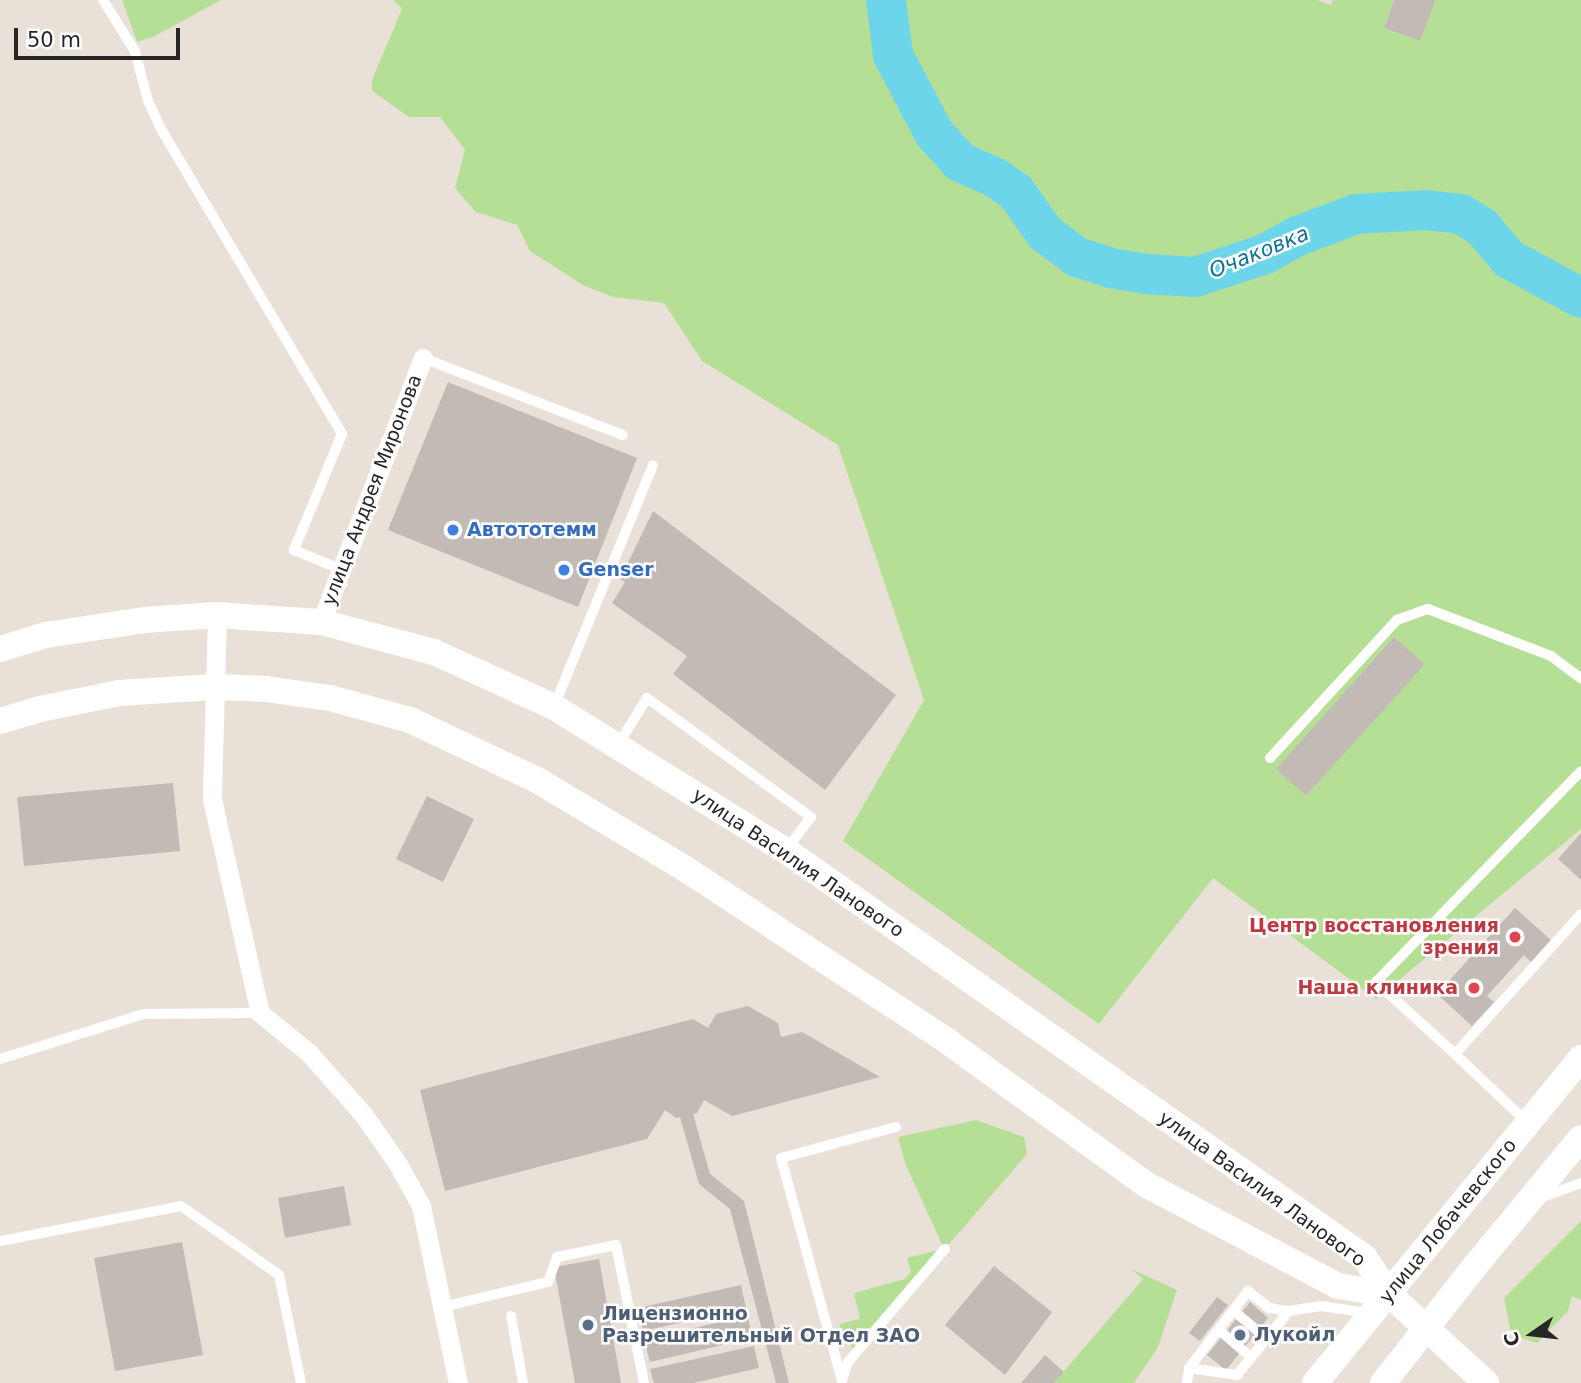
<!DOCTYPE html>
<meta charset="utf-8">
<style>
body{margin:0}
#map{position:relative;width:1581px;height:1383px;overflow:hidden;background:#e9e0d8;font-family:"DejaVu Sans",sans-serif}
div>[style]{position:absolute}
.green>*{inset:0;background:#b5df95}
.river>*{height:40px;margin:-20px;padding:0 20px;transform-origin:20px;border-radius:20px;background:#6cd5ea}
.building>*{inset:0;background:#c1bab5}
.lane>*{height:10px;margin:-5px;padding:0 5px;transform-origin:5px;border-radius:5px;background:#fff}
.street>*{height:19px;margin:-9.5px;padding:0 9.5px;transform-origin:9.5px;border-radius:9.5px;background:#fff}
.secondary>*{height:26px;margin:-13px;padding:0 13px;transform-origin:13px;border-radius:13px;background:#fff}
.dots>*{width:19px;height:19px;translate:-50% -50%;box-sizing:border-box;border:4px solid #fff;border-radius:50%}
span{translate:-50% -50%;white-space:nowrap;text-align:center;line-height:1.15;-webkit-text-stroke:5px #fff;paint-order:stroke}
.street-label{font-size:19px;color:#262626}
.shop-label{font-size:19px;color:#366cbe;font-weight:700}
.left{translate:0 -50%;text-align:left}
.health-label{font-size:19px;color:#be3a42;font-weight:700}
.right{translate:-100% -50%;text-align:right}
.service-label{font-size:19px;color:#4e5e75;font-weight:700}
.water-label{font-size:21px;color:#107190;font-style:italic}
.north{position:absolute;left:1497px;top:1299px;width:70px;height:70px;-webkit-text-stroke:5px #fff;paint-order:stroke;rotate:256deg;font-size:19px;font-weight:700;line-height:28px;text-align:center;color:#262626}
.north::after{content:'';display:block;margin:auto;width:24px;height:32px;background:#262626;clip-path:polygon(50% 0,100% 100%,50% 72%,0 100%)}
.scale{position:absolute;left:14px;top:28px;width:166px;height:32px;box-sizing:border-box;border:4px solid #262626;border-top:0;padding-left:9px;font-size:21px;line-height:24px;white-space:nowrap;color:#262626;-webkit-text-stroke:5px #fff;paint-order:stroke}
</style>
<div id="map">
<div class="green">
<div style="clip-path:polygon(122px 0,221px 0,153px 37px,137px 42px)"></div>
<div style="clip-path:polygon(evenodd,394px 0,1318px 0,1331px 5px,1333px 0,1394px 0,1384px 28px,1420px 41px,1436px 0,1581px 0,1581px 829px,1376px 999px,1213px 878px,1099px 1024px,843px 841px,924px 700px,838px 445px,702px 361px,664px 303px,613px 297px,583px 285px,530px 251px,517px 225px,476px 212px,455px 188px,465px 150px,440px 117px,409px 117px,372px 91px,372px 80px,402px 9px,394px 0,1394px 637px,1424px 664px,1306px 796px,1277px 769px,1394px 637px)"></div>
<div style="clip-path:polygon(976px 1120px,1024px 1137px,1027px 1154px,855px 1353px,839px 1324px,860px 1319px,854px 1293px,905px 1279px,911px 1272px,907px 1258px,944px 1249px,905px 1163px,898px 1137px)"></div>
<div style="clip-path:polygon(1581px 1221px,1581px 1300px,1572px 1296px,1568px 1311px,1537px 1343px,1511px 1334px,1504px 1298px)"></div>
<div style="clip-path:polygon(1131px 1269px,1177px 1290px,1158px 1347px,1134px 1383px,1054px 1383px,1143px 1279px)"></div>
</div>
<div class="river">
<div style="left:886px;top:0;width:55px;rotate:82.7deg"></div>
<div style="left:893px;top:55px;width:88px;rotate:62.3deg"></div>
<div style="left:934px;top:133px;width:39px;rotate:48deg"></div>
<div style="left:960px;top:162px;width:39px;rotate:24deg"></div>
<div style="left:996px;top:178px;width:24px;rotate:35deg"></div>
<div style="left:1016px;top:192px;width:50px;rotate:54.7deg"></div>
<div style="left:1045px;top:233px;width:40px;rotate:37deg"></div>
<div style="left:1077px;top:257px;width:35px;rotate:18deg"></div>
<div style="left:1110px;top:268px;width:36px;rotate:9deg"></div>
<div style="left:1146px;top:274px;width:49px;rotate:3.5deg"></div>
<div style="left:1195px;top:277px;width:74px;rotate:-18.2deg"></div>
<div style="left:1265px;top:254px;width:38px;rotate:-29deg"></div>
<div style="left:1298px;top:236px;width:62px;rotate:-20.8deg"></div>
<div style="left:1356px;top:214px;width:71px;rotate:-3.2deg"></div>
<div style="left:1427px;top:210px;width:34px;rotate:7deg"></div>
<div style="left:1461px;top:214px;width:25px;rotate:32deg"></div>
<div style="left:1482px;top:227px;width:42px;rotate:49.8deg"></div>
<div style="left:1509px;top:259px;width:82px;rotate:28.4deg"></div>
</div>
<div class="building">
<div style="clip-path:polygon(1394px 0,1436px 0,1420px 41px,1384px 28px)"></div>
<div style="clip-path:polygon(448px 382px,637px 458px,578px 607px,388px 530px)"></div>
<div style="clip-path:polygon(653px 511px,896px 695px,825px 790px,673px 674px,687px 656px,612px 603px,625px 582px,620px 579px)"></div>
<div style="clip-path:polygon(1394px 637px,1425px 664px,1306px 796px,1276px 769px)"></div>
<div style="clip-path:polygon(173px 783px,180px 851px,24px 866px,17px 797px)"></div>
<div style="clip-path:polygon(427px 796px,474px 819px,443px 882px,396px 859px)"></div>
<div style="clip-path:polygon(1581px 833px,1581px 880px,1558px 859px)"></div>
<div style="clip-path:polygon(1515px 908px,1551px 940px,1531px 962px,1524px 955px,1487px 996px,1494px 1002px,1472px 1026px,1437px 994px)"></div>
<div style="clip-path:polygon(748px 1006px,778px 1023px,781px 1037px,802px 1032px,880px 1077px,732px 1116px,704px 1100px,697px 1113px,693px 1114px,710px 1174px,744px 1201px,789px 1383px,776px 1383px,730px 1209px,699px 1184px,680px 1117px,676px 1118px,665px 1110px,647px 1139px,445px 1191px,420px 1090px,693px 1019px,708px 1028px,716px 1014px)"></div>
<div style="clip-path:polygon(344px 1186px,351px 1225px,285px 1238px,278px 1198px)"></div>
<div style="clip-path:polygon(182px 1242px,203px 1355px,115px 1371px,94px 1258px)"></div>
<div style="clip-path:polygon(599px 1259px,621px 1383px,575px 1383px,554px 1267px)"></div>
<div style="clip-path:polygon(994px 1266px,1052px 1312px,1005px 1375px,945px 1325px)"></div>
<div style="clip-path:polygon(741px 1285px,746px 1308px,643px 1331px,638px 1308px)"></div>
<div style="clip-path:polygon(1217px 1297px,1228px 1305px,1200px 1341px,1189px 1333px)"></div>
<div style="clip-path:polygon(1250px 1302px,1268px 1318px,1226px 1370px,1207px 1355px)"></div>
<div style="clip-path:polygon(748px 1316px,752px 1338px,650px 1362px,644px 1339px)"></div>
<div style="clip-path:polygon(754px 1346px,759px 1368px,693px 1383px,654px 1383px,650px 1369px)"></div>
<div style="clip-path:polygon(1045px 1355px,1064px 1372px,1054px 1383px,1021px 1383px)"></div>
</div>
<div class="lane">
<div style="left:103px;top:0;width:60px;rotate:57.9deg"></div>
<div style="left:135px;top:51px;width:52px;rotate:75.4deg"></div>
<div style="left:148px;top:101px;width:31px;rotate:65deg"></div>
<div style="left:161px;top:129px;width:355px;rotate:59.3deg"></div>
<div style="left:342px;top:434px;width:126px;rotate:112.5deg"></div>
<div style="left:294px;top:550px;width:50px;rotate:22.4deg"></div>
<div style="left:423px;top:358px;width:214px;rotate:21.1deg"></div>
<div style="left:555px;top:704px;width:258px;rotate:-67.7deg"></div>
<div style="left:618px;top:745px;width:55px;rotate:-58.3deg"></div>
<div style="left:647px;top:698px;width:203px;rotate:36deg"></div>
<div style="left:811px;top:817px;width:41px;rotate:127.1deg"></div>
<div style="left:1270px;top:758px;width:188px;rotate:-47.4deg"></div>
<div style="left:1397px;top:620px;width:33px;rotate:-20deg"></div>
<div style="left:1428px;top:609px;width:132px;rotate:20.9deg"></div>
<div style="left:1551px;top:656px;width:38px;rotate:37deg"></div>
<div style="left:1455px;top:1054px;width:107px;rotate:-137.7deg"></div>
<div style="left:1376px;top:982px;width:294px;rotate:-45.8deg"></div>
<div style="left:0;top:1059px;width:151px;rotate:-17.4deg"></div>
<div style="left:144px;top:1014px;width:116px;rotate:-0.5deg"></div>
<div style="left:1526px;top:1121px;width:98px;rotate:-136.7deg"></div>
<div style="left:1455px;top:1054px;width:188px;rotate:-48deg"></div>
<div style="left:1540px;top:1198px;width:44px;rotate:-20.1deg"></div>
<div style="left:0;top:1241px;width:184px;rotate:-10.9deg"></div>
<div style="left:181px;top:1206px;width:120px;rotate:35.1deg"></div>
<div style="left:279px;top:1275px;width:110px;rotate:78.5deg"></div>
<div style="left:442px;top:1307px;width:109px;rotate:-13.3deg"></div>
<div style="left:548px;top:1282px;width:27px;rotate:-70deg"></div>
<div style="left:557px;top:1257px;width:60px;rotate:-11.5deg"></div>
<div style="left:616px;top:1245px;width:141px;rotate:78.5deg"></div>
<div style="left:1234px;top:1311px;width:42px;rotate:40.2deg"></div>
<div style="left:511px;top:1316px;width:68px;rotate:79.8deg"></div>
<div style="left:1219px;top:1330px;width:42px;rotate:40.2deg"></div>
<div style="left:1189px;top:1368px;width:97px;rotate:-52.5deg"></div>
<div style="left:1248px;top:1291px;width:27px;rotate:39deg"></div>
<div style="left:1269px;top:1308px;width:20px;rotate:9deg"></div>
<div style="left:842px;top:1380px;width:19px;rotate:-72deg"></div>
<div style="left:848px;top:1362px;width:149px;rotate:-49.4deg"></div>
<div style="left:842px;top:1381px;width:231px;rotate:-105.3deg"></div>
<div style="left:781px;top:1158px;width:119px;rotate:-15.1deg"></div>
<div style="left:1187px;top:1383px;width:15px;rotate:-82deg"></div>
<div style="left:1189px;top:1368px;width:49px;rotate:8.3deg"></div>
<div style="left:1237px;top:1375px;width:82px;rotate:-50.9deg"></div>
<div style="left:1289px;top:1311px;width:32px;rotate:-9deg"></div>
<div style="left:1321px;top:1306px;width:48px;rotate:8.5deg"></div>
</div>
<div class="street">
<div style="left:217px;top:615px;width:184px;rotate:91.6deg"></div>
<div style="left:212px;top:799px;width:219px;rotate:77.4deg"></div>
<div style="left:260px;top:1013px;width:63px;rotate:39.2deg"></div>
<div style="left:309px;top:1053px;width:81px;rotate:48.5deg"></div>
<div style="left:363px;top:1114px;width:61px;rotate:55deg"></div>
<div style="left:398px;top:1164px;width:48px;rotate:61.3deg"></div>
<div style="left:421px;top:1206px;width:181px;rotate:78.2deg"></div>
<div style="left:321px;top:622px;width:283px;rotate:-68.9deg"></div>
</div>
<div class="secondary">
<div style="left:0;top:649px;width:48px;rotate:-16.9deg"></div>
<div style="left:46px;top:635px;width:99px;rotate:-8.7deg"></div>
<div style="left:144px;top:620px;width:73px;rotate:-3.9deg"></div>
<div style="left:217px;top:615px;width:104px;rotate:3.9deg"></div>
<div style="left:321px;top:622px;width:117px;rotate:14.9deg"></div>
<div style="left:434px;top:652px;width:132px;rotate:24.6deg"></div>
<div style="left:554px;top:707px;width:272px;rotate:31.8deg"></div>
<div style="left:785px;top:850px;width:708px;rotate:35.1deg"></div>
<div style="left:1364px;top:1257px;width:45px;rotate:56deg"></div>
<div style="left:1389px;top:1294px;width:132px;rotate:42.5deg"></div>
<div style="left:0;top:721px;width:42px;rotate:-16.7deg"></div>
<div style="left:40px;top:709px;width:81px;rotate:-11.4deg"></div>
<div style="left:119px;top:693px;width:96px;rotate:-3.6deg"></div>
<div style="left:215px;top:687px;width:51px;rotate:2.2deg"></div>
<div style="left:266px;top:689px;width:65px;rotate:8deg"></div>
<div style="left:330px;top:698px;width:83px;rotate:15.4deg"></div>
<div style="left:410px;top:720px;width:140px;rotate:25.3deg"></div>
<div style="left:537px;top:780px;width:171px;rotate:30.9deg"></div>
<div style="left:684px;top:868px;width:315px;rotate:33.3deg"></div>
<div style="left:947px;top:1041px;width:246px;rotate:35.8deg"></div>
<div style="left:1147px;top:1185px;width:216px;rotate:27.9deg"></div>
<div style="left:1338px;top:1286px;width:52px;rotate:8.9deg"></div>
<div style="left:1315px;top:1383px;width:420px;rotate:-50.7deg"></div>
<div style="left:1383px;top:1383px;width:149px;rotate:-51.8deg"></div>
<div style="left:1475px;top:1266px;width:166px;rotate:-50.4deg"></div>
</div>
<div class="dots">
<div style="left:453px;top:530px;background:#3f7fe0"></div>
<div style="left:564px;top:570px;background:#3f7fe0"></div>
<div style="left:1515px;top:937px;background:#e0444e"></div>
<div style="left:1474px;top:988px;background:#e0444e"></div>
<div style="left:588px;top:1325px;background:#5c6f8a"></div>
<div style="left:1240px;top:1335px;background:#5c6f8a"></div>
</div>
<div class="street-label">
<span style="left:372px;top:490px;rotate:-69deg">улица Андрея Миронова</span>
<span style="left:798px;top:863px;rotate:34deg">улица Василия Ланового</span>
<span style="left:1262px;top:1189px;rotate:36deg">улица Василия Ланового</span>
<span style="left:1448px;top:1221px;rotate:-51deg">улица Лобачевского</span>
</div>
<div class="shop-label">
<span class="left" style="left:467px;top:530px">Автототемм</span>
<span class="left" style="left:578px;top:570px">Genser</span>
</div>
<div class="health-label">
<span class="right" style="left:1499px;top:937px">Центр восстановления<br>зрения</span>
<span class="right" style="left:1458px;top:988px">Наша клиника</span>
</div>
<div class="service-label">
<span class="left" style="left:602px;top:1325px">Лицензионно<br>Разрешительный Отдел ЗАО</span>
<span class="left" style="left:1254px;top:1335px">Лукойл</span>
</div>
<div class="water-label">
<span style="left:1259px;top:252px;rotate:-22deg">Очаковка</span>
</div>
<div class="north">С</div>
<div class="scale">50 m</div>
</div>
